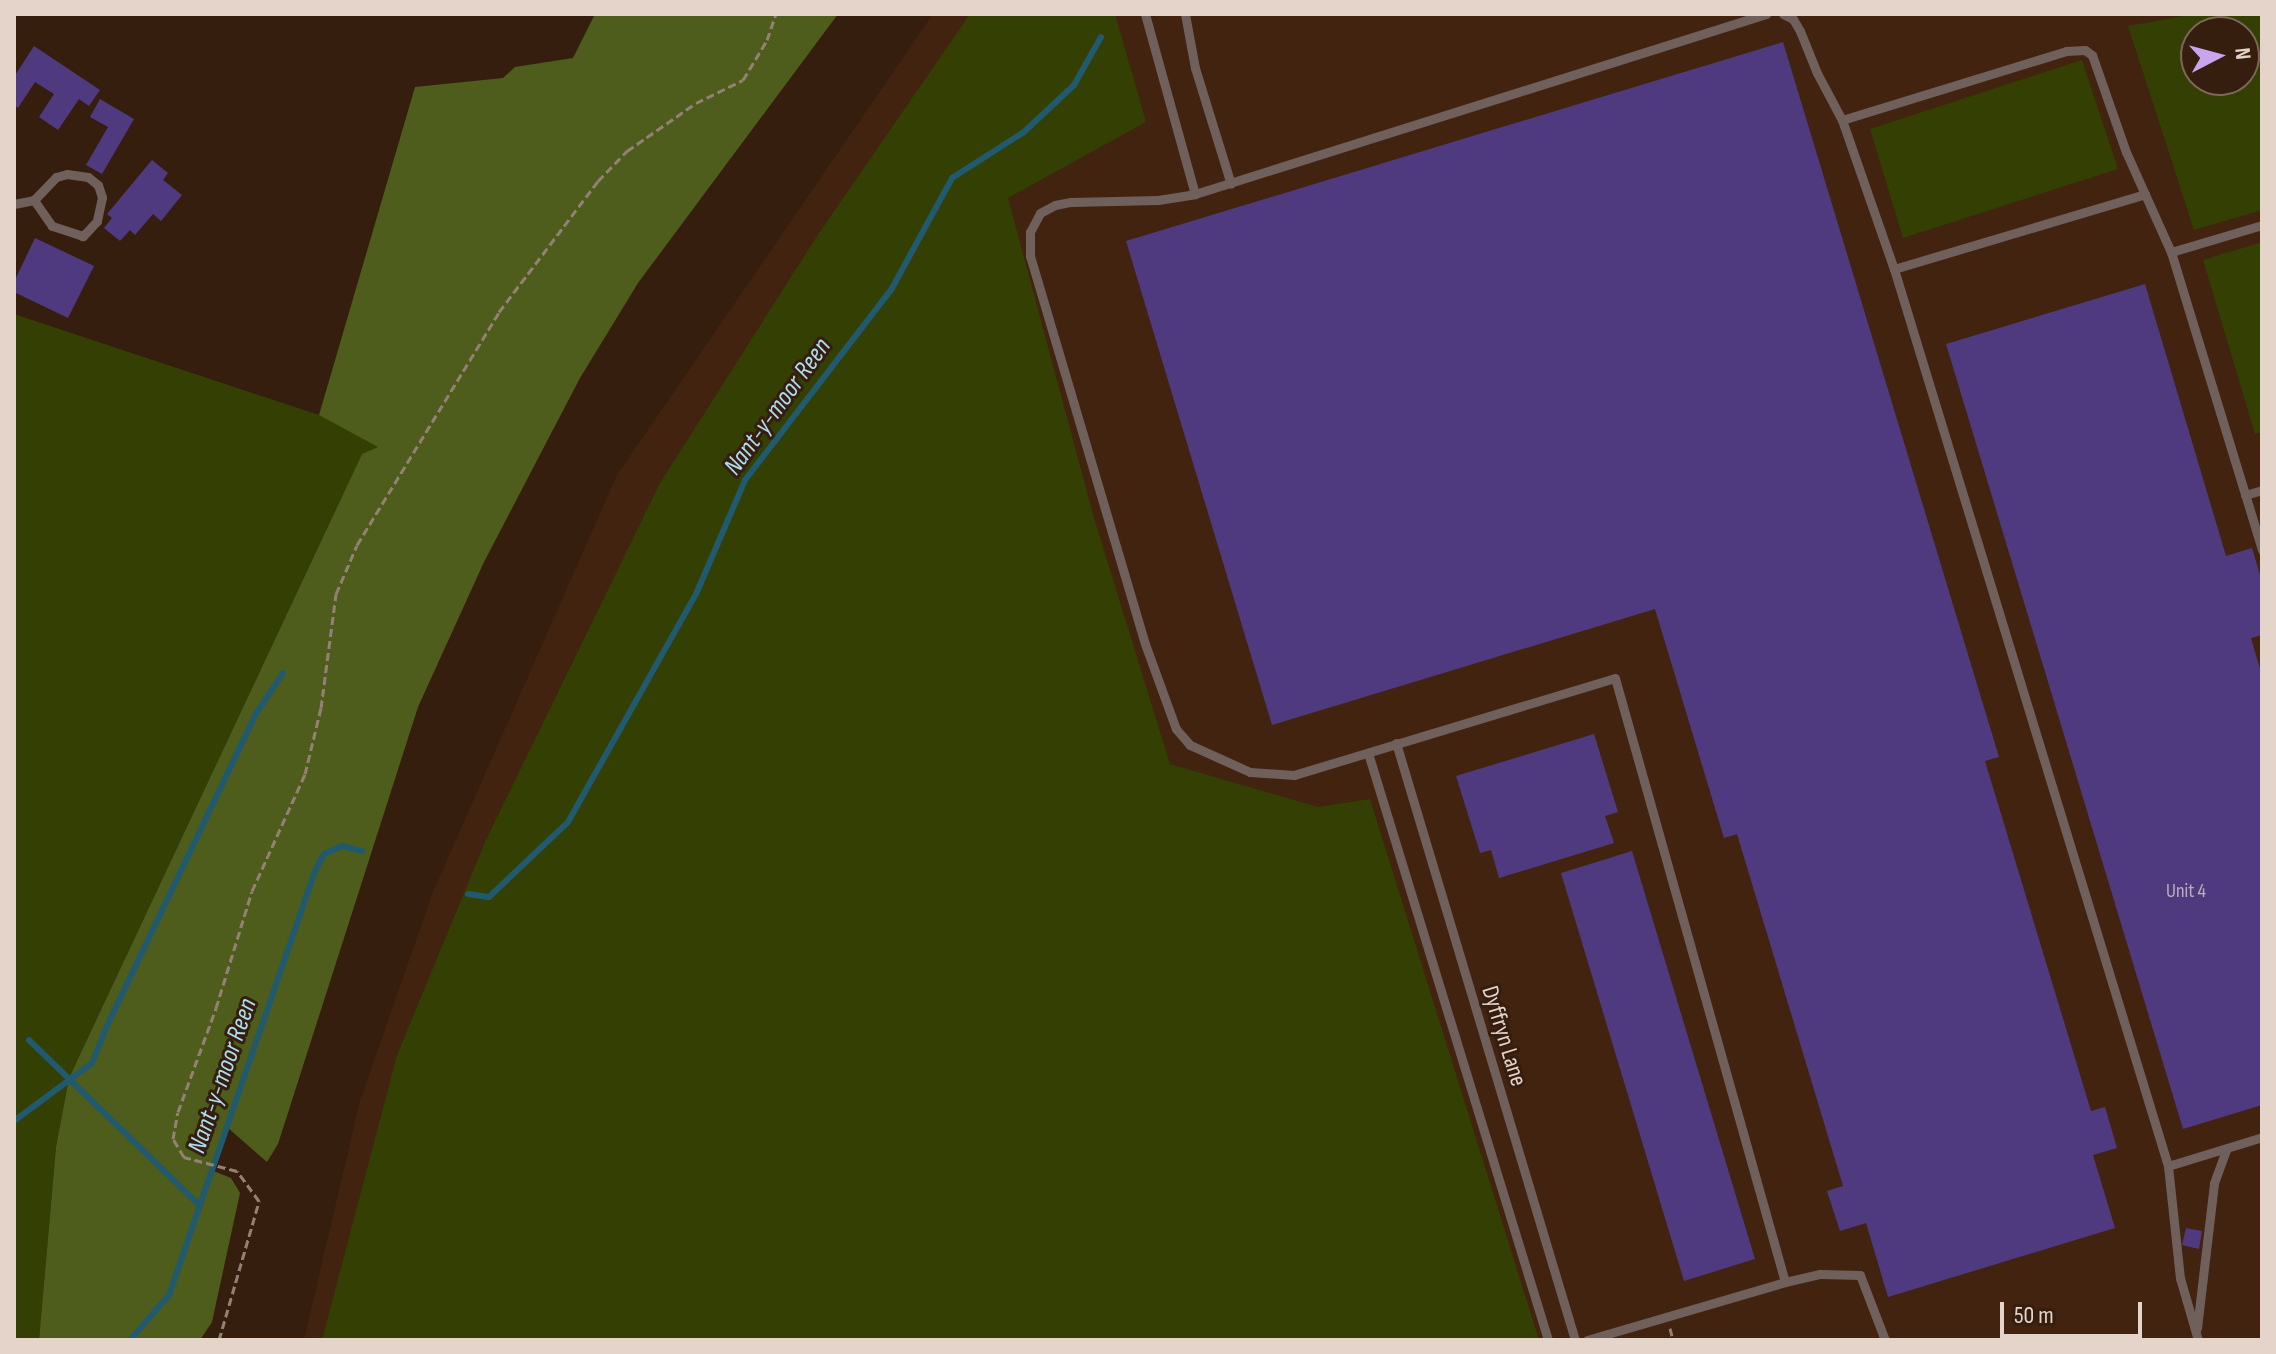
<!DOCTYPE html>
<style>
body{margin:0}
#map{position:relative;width:2276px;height:1354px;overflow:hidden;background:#361e0f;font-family:"Sofia Sans Condensed",sans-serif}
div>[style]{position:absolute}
.built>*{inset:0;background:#412310}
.green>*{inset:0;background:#333f03}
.forest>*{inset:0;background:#4e5d1b}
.stream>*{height:6px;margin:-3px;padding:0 3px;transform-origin:3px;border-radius:3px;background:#21596f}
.building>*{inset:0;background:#4f3a80}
.path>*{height:3px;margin-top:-1.5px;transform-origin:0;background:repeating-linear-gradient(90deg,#948074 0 8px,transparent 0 12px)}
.service>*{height:9px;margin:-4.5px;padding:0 4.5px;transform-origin:4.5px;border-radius:4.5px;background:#6f605c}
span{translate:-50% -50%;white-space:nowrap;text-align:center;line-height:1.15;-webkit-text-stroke:6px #361e0f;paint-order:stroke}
.number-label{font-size:20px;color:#bfaeb8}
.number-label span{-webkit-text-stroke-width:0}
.street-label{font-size:24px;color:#e4d4ca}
.water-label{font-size:26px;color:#adddf2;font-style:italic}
.frame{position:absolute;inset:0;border:16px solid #e4d4ca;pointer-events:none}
.north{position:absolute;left:2180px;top:16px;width:80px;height:80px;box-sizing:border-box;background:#361e0f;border:2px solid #7c675a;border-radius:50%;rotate:84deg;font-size:22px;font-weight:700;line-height:32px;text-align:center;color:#e4d4ca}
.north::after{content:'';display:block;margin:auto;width:28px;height:36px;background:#c8a5ee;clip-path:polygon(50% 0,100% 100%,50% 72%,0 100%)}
.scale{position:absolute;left:2000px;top:1302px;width:142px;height:36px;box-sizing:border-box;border:4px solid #e4d4ca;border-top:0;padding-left:10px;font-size:24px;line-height:28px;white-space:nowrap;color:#e4d4ca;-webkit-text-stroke:6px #361e0f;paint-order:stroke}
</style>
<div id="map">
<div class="built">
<div style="clip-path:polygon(evenodd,933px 14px,2262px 14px,2262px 1340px,304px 1340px,360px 1101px,433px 892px,617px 475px,933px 14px,2196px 32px,2244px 32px,2244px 80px,2196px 80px,2196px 32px)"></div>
</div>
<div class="green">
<div style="clip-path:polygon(970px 14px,1115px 14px,1146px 122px,1008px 198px,1094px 518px,1170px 764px,1318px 807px,1370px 799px,1539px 1340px,322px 1340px,397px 1055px,486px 840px,660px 483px,817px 236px)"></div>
<div style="clip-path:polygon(evenodd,2195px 14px,2262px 14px,2262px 210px,2194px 230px,2128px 26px,2195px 14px,2244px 32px,2244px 80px,2196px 80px,2196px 32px,2244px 32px)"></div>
<div style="clip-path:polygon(2082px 60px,2118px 169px,1903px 238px,1870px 129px)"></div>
<div style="clip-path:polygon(2262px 242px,2262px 432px,2255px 434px,2203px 260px)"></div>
<div style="clip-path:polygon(14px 314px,328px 418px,379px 447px,362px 454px,69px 1078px,56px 1147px,39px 1340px,14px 1340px)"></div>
</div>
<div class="forest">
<div style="clip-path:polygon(595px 14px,838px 14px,638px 283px,580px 378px,484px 562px,418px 707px,278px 1144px,267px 1162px,227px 1127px,211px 1170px,231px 1178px,240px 1193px,212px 1322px,200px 1340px,39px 1340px,56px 1147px,69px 1078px,362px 454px,378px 447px,319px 415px,415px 87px,503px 78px,515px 67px,573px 58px)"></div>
</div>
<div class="stream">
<div style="left:468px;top:894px;width:21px;rotate:8deg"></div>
<div style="left:489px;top:897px;width:109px;rotate:-43.5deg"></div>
<div style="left:568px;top:822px;width:261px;rotate:-60.7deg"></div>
<div style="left:696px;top:594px;width:124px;rotate:-66.7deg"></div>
<div style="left:745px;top:480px;width:240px;rotate:-52.5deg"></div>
<div style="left:891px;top:290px;width:128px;rotate:-61.4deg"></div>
<div style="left:952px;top:178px;width:85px;rotate:-32.6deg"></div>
<div style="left:1024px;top:132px;width:69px;rotate:-43.2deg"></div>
<div style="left:1074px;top:85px;width:55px;rotate:-60.6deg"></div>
<div style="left:29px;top:1040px;width:238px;rotate:44.1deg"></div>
<div style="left:14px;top:1121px;width:97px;rotate:-36.6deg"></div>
<div style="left:92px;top:1063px;width:35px;rotate:-68deg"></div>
<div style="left:105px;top:1030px;width:352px;rotate:-64.5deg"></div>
<div style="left:257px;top:712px;width:47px;rotate:-56.3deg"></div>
<div style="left:130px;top:1340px;width:60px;rotate:-49.1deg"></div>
<div style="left:169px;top:1295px;width:446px;rotate:-71deg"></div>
<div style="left:314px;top:873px;width:21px;rotate:-62deg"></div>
<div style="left:324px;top:854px;width:20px;rotate:-24deg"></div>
<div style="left:342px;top:846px;width:21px;rotate:14deg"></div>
</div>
<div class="building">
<div style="clip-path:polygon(1783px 42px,1999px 757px,1985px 761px,2091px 1111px,2105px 1107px,2117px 1148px,2093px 1155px,2115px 1228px,1888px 1297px,1866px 1223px,1840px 1231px,1827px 1191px,1843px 1186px,1737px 834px,1724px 838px,1655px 609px,1272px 725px,1126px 241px)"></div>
<div style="clip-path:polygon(34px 46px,100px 90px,89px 106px,79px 99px,58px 130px,39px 117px,54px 94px,35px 82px,18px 108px,14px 105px,14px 77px)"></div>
<div style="clip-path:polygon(100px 99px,134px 119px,102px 174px,86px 165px,108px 127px,90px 117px)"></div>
<div style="clip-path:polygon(152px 160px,168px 173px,163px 180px,182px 195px,161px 221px,153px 214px,135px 235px,130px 230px,120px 241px,104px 228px,112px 218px,107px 214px)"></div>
<div style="clip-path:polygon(35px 238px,94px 266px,68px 318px,14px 292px,14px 282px)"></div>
<div style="clip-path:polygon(2145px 284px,2226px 556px,2252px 548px,2262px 582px,2262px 635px,2251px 638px,2262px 676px,2262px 1105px,2183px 1129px,1946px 344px)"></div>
<div style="clip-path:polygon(1594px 734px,1618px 812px,1605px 816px,1614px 843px,1499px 878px,1491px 850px,1480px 853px,1456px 776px)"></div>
<div style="clip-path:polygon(1632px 851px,1755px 1259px,1684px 1281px,1561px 873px)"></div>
<div style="clip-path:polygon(2186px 1228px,2202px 1231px,2199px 1249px,2182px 1245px)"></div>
</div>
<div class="path">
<div style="left:1670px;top:1328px;width:12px;rotate:76deg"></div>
<div style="left:219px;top:1340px;width:145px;rotate:-73.9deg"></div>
<div style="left:259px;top:1201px;width:37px;rotate:-126deg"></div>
<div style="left:237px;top:1171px;width:55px;rotate:-165.2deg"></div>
<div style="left:184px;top:1157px;width:21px;rotate:-121deg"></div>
<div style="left:173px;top:1139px;width:27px;rotate:-80deg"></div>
<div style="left:178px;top:1112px;width:111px;rotate:-69.9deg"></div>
<div style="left:216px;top:1008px;width:122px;rotate:-72.9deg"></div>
<div style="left:252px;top:891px;width:128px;rotate:-65.6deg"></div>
<div style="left:305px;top:774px;width:68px;rotate:-76.4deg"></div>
<div style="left:321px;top:708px;width:115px;rotate:-82.5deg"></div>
<div style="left:336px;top:594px;width:53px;rotate:-66.8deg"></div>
<div style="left:357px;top:545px;width:273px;rotate:-58.6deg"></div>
<div style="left:499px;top:312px;width:164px;rotate:-52.9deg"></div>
<div style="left:598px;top:181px;width:42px;rotate:-46deg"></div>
<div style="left:627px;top:151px;width:84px;rotate:-34.8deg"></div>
<div style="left:696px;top:103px;width:52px;rotate:-26.1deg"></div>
<div style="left:743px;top:80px;width:47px;rotate:-59deg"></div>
<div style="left:767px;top:40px;width:28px;rotate:-71deg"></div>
</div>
<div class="service">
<div style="left:1145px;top:14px;width:187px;rotate:74.5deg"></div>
<div style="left:1185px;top:14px;width:55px;rotate:79.5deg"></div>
<div style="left:1195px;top:68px;width:121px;rotate:72.8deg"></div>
<div style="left:1783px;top:14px;width:11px;rotate:27deg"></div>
<div style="left:1793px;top:19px;width:14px;rotate:60deg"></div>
<div style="left:1800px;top:31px;width:45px;rotate:68deg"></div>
<div style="left:1817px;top:73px;width:53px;rotate:62deg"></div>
<div style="left:1842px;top:120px;width:158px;rotate:70.8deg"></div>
<div style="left:1894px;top:269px;width:938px;rotate:73.01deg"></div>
<div style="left:2168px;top:1166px;width:113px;rotate:83.9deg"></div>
<div style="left:2180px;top:1278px;width:65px;rotate:73.8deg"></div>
<div style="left:1842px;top:120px;width:234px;rotate:-17.1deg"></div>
<div style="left:2066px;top:51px;width:19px;rotate:-3deg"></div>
<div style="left:2085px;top:50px;width:9px;rotate:36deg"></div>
<div style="left:2092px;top:55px;width:103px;rotate:70.7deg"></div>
<div style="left:2126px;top:152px;width:110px;rotate:65.8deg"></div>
<div style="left:2171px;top:252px;width:312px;rotate:73deg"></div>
<div style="left:14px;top:204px;width:20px;rotate:-11deg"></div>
<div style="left:34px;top:200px;width:32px;rotate:-46deg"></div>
<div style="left:56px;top:177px;width:11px;rotate:-15deg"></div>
<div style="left:67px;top:174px;width:21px;rotate:8deg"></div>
<div style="left:88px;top:177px;width:13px;rotate:39deg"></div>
<div style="left:98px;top:185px;width:13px;rotate:72deg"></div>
<div style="left:102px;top:197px;width:25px;rotate:102deg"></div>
<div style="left:97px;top:221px;width:21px;rotate:133deg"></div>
<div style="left:83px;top:236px;width:33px;rotate:-162deg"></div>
<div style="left:52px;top:226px;width:32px;rotate:-125deg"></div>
<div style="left:2171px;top:252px;width:95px;rotate:-16.5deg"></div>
<div style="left:1894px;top:269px;width:262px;rotate:-16.6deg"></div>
<div style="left:2245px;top:495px;width:18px;rotate:-16deg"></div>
<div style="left:1396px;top:743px;width:623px;rotate:73.31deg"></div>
<div style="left:1368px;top:753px;width:614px;rotate:72.95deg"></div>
<div style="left:2168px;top:1166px;width:98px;rotate:-17.1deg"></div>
<div style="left:1785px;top:1282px;width:36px;rotate:-13deg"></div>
<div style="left:1820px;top:1274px;width:40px;rotate:1.4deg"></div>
<div style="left:1860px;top:1275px;width:70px;rotate:69deg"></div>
<div style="left:2197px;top:1328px;width:146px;rotate:-83.3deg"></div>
<div style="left:2214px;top:1183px;width:37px;rotate:-70deg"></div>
<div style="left:1587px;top:1340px;width:206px;rotate:-16.3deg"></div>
<div style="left:1785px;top:1282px;width:627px;rotate:-105.72deg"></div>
<div style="left:1615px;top:678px;width:335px;rotate:163.2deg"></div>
<div style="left:1294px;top:775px;width:44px;rotate:-176.1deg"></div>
<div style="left:1250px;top:772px;width:66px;rotate:-155.8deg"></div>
<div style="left:1190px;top:745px;width:21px;rotate:-131deg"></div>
<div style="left:1176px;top:729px;width:90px;rotate:-110deg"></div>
<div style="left:1145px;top:644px;width:405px;rotate:-106.5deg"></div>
<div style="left:1030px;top:256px;width:24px;rotate:-90deg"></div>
<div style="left:1030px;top:232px;width:21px;rotate:-62deg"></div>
<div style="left:1040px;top:213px;width:17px;rotate:-28deg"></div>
<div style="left:1055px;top:205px;width:16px;rotate:-11deg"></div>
<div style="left:1071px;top:202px;width:87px;rotate:-1.3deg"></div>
<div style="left:1158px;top:200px;width:37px;rotate:-9deg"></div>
<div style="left:1195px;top:194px;width:599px;rotate:-17.5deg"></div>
</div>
<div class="number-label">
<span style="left:2186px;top:891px">Unit 4</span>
</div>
<div class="street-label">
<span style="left:1504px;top:1036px;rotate:73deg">Dyffryn Lane</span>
</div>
<div class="water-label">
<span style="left:778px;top:407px;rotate:-54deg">Nant-y-moor Reen</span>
<span style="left:223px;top:1076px;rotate:-71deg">Nant-y-moor Reen</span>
</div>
<div class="frame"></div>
<div class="north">N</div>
<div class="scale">50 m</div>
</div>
